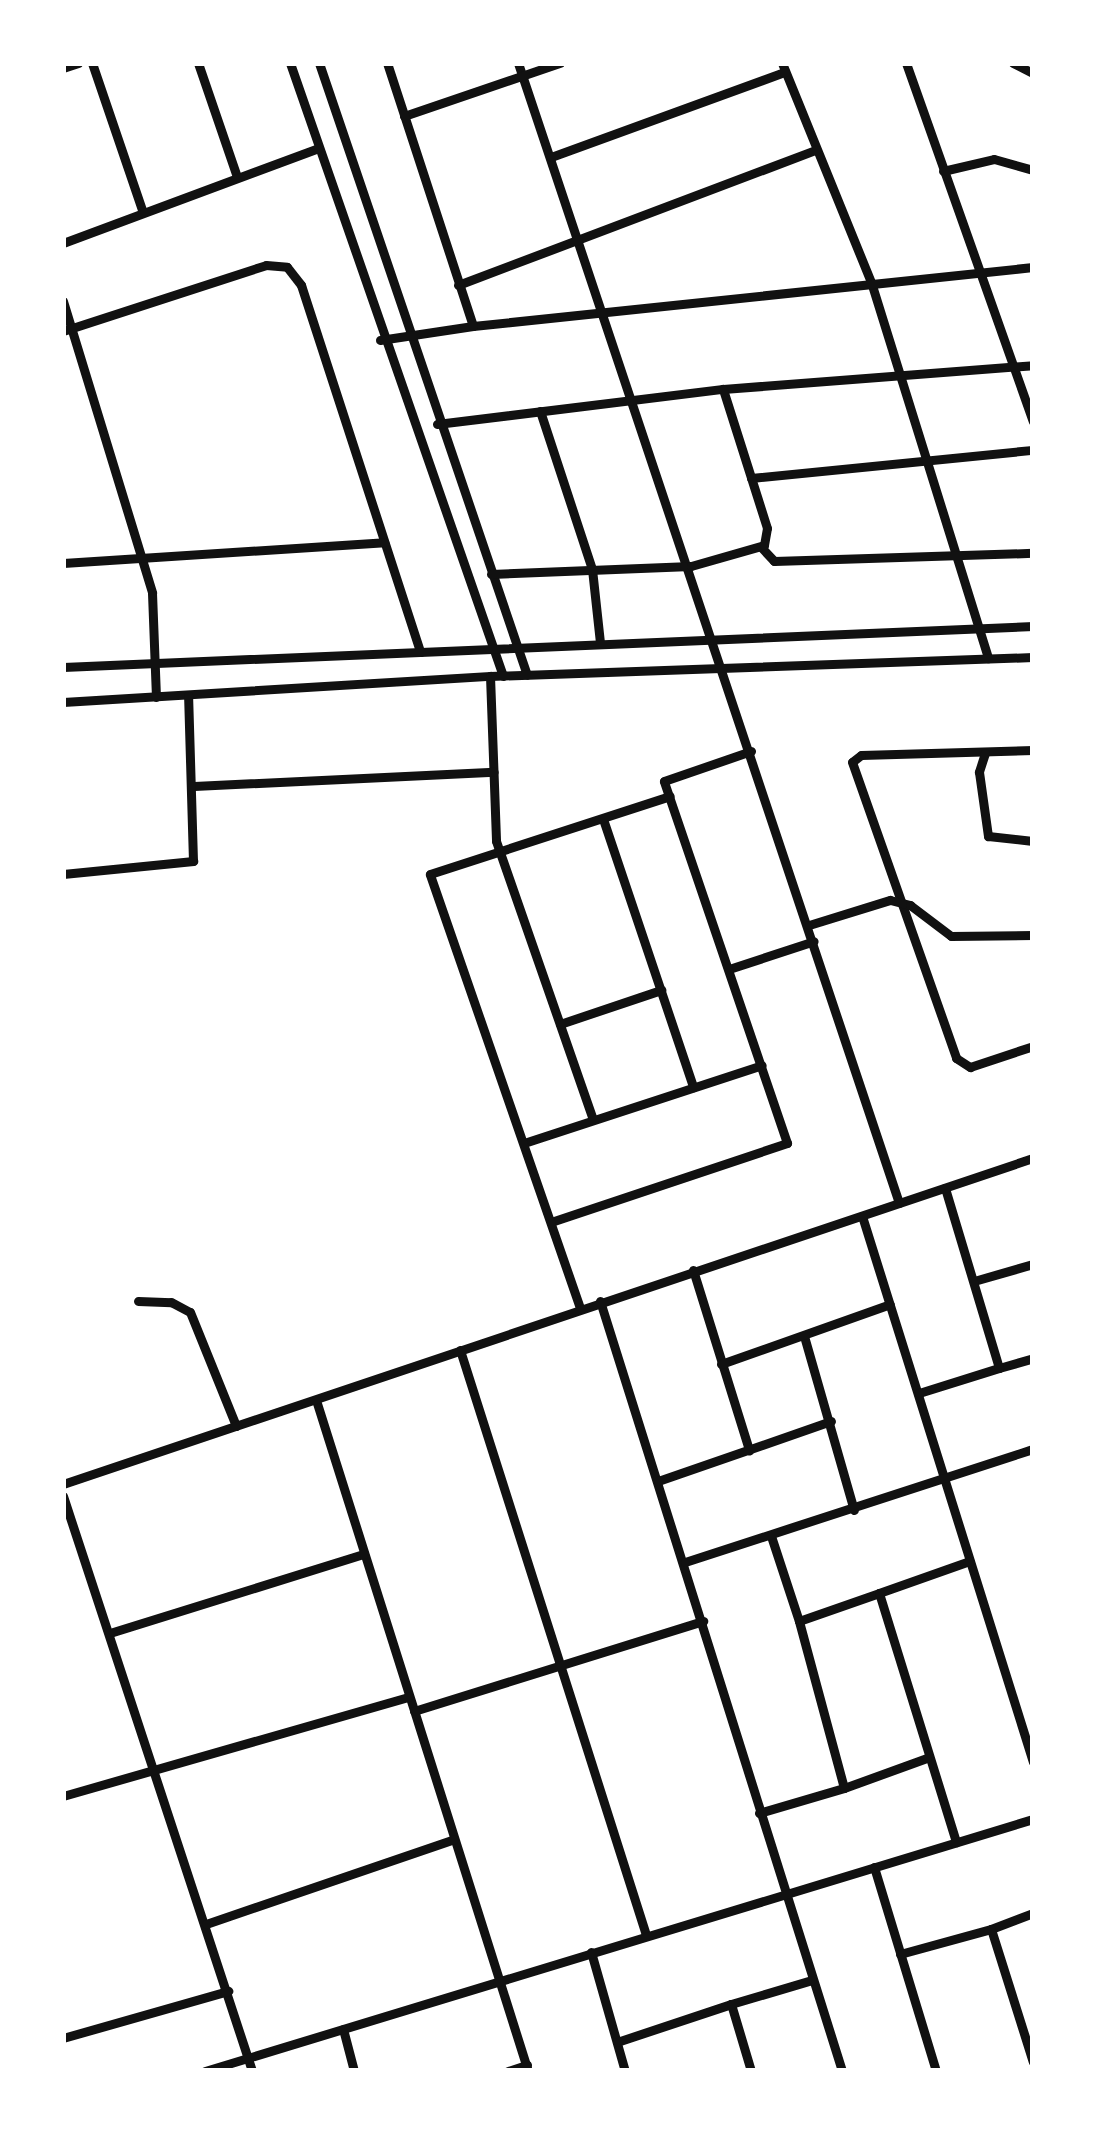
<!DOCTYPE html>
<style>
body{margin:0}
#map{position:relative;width:1096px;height:2134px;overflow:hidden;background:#fff;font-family:Spectral,serif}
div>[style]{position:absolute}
.minor>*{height:9px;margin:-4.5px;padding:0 4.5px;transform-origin:4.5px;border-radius:4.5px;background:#111}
span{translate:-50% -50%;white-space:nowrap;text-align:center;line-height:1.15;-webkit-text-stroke:9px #fff;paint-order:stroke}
.frame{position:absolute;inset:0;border:66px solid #fff;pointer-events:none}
</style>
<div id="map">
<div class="minor">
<div style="left:92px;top:63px;width:158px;rotate:71.2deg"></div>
<div style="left:198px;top:63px;width:120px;rotate:71.1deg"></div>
<div style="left:290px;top:63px;width:649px;rotate:70.84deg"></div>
<div style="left:319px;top:63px;width:646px;rotate:71.23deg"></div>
<div style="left:518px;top:63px;width:1202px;rotate:71.52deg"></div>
<div style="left:782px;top:63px;width:236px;rotate:67.9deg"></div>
<div style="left:871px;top:282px;width:394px;rotate:72.7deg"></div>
<div style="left:906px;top:63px;width:380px;rotate:70.5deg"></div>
<div style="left:1013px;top:63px;width:22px;rotate:27deg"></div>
<div style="left:63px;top:68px;width:16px;rotate:-18deg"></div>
<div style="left:404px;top:116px;width:165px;rotate:-18.8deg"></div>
<div style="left:551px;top:157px;width:249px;rotate:-20deg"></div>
<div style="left:943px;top:171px;width:52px;rotate:-13.2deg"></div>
<div style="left:994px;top:159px;width:41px;rotate:15.8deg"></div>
<div style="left:63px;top:243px;width:272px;rotate:-20.4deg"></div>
<div style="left:458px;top:285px;width:383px;rotate:-20.7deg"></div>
<div style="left:63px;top:301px;width:305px;rotate:73deg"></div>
<div style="left:152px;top:593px;width:104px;rotate:87.8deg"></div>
<div style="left:473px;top:326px;width:563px;rotate:-6.01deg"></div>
<div style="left:63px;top:331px;width:213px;rotate:-18deg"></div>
<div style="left:266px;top:265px;width:21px;rotate:5deg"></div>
<div style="left:287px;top:267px;width:23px;rotate:52deg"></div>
<div style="left:301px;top:285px;width:386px;rotate:72deg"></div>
<div style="left:380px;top:340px;width:94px;rotate:-8.6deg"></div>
<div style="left:473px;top:326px;width:277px;rotate:-108.1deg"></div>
<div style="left:540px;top:411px;width:166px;rotate:71.8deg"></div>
<div style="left:592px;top:569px;width:74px;rotate:83.8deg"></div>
<div style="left:437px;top:424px;width:288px;rotate:-7deg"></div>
<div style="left:723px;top:389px;width:311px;rotate:-4.4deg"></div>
<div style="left:751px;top:478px;width:283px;rotate:-5.7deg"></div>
<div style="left:761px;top:547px;width:19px;rotate:47deg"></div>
<div style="left:774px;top:561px;width:259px;rotate:-1.8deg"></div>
<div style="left:63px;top:563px;width:322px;rotate:-3.7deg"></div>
<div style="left:491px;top:574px;width:200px;rotate:-2.3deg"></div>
<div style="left:691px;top:566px;width:76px;rotate:-16deg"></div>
<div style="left:764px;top:545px;width:17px;rotate:-80deg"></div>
<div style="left:767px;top:528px;width:146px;rotate:-107.6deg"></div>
<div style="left:63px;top:667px;width:971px;rotate:-2.42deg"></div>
<div style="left:490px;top:676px;width:165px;rotate:87.9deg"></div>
<div style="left:496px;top:841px;width:294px;rotate:70.8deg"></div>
<div style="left:63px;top:702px;width:428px;rotate:-3.5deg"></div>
<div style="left:490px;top:676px;width:543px;rotate:-2deg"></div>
<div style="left:1033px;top:750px;width:172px;rotate:178.3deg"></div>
<div style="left:861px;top:755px;width:11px;rotate:142deg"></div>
<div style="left:852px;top:762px;width:314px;rotate:70.6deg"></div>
<div style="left:956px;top:1058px;width:17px;rotate:33deg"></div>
<div style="left:970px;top:1067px;width:66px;rotate:-18.4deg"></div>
<div style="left:985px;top:753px;width:20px;rotate:108deg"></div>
<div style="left:979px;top:772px;width:65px;rotate:82deg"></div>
<div style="left:988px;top:836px;width:45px;rotate:6.3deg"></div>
<div style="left:194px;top:786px;width:300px;rotate:-2.7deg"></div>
<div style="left:603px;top:819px;width:283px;rotate:71.4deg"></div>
<div style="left:63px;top:874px;width:131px;rotate:-5.7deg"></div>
<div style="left:193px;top:861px;width:166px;rotate:-91.7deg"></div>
<div style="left:809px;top:925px;width:85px;rotate:-17.2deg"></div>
<div style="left:890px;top:900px;width:21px;rotate:14deg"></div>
<div style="left:910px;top:905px;width:51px;rotate:37.1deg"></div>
<div style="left:951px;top:936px;width:82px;rotate:-0.7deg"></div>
<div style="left:729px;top:969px;width:89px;rotate:-18.2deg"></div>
<div style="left:560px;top:1024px;width:107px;rotate:-18.6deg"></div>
<div style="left:524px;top:1143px;width:250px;rotate:-18.1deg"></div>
<div style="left:862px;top:1216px;width:572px;rotate:72.61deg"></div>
<div style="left:551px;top:1222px;width:249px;rotate:-18.5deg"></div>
<div style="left:787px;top:1143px;width:382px;rotate:-108.8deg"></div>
<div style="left:664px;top:781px;width:92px;rotate:-19deg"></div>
<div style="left:693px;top:1270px;width:189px;rotate:72.7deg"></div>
<div style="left:974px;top:1281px;width:61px;rotate:-16.1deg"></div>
<div style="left:138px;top:1301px;width:33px;rotate:2deg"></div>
<div style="left:171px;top:1302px;width:21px;rotate:28deg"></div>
<div style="left:190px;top:1312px;width:123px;rotate:68deg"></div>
<div style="left:600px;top:1301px;width:807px;rotate:72.55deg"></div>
<div style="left:580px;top:1308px;width:459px;rotate:-109.1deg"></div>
<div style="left:430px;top:874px;width:252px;rotate:-18deg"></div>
<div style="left:804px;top:1336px;width:181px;rotate:74deg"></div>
<div style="left:460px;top:1350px;width:614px;rotate:72.36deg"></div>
<div style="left:721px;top:1364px;width:179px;rotate:-19.5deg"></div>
<div style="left:999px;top:1368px;width:35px;rotate:-16deg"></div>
<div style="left:919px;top:1393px;width:84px;rotate:-17.4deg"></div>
<div style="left:999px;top:1368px;width:188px;rotate:-106.7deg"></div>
<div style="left:316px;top:1400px;width:704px;rotate:72.47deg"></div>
<div style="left:658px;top:1481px;width:183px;rotate:-19.1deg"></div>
<div style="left:63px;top:1484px;width:1023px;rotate:-18.58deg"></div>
<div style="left:63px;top:1496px;width:605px;rotate:71.8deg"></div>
<div style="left:771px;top:1536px;width:89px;rotate:71.8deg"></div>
<div style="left:799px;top:1621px;width:85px;rotate:-19.3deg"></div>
<div style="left:879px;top:1593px;width:261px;rotate:72.8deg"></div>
<div style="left:685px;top:1562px;width:366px;rotate:-18deg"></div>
<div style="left:879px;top:1593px;width:96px;rotate:-19.4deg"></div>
<div style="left:113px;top:1632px;width:263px;rotate:-17.3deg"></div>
<div style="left:414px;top:1711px;width:303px;rotate:-17.3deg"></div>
<div style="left:844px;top:1788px;width:88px;rotate:-19.9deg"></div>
<div style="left:63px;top:1796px;width:360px;rotate:-16deg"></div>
<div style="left:759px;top:1813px;width:89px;rotate:-16.4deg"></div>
<div style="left:844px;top:1788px;width:173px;rotate:-105.1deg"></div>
<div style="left:874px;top:1867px;width:213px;rotate:73.1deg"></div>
<div style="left:1033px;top:1913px;width:45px;rotate:159.1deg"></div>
<div style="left:991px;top:1929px;width:139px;rotate:72.5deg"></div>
<div style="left:206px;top:1924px;width:262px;rotate:-18.9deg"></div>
<div style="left:591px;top:1952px;width:124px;rotate:74.1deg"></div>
<div style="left:900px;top:1954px;width:94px;rotate:-15.4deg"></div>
<div style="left:343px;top:2029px;width:43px;rotate:75.3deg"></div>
<div style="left:63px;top:2038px;width:172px;rotate:-15.9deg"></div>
<div style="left:617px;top:2042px;width:120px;rotate:-18.4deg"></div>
<div style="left:205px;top:2071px;width:865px;rotate:-16.93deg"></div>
<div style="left:508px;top:2071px;width:20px;rotate:-18deg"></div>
<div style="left:751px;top:2071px;width:70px;rotate:-106.6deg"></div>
<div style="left:731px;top:2004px;width:84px;rotate:-16.5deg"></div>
</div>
<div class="frame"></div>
</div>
